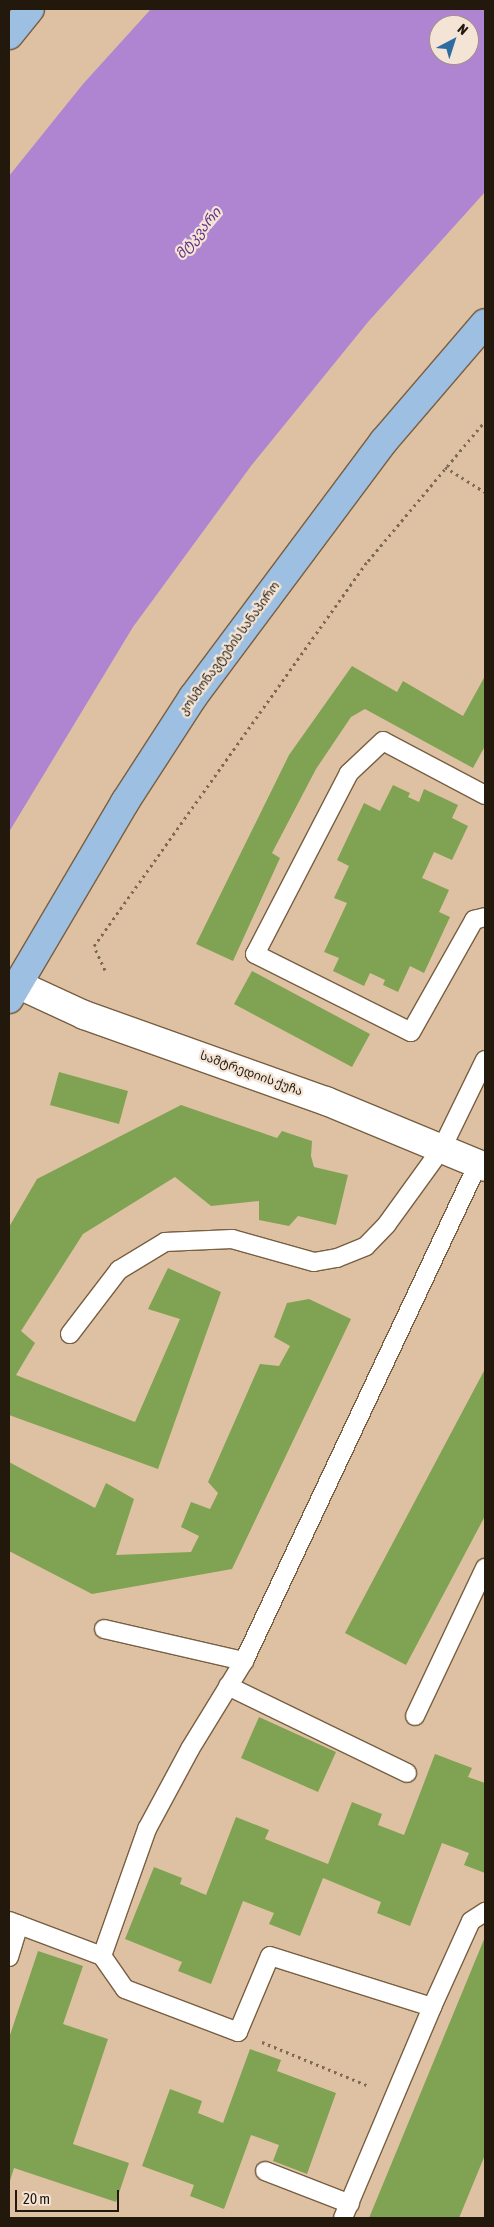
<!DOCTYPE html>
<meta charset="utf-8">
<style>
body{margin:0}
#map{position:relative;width:494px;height:2227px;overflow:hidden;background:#dec1a2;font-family:"Asap Condensed","Noto Sans Georgian",sans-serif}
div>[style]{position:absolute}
.water>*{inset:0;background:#af85d1}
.building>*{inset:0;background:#7fa352}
.path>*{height:3px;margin-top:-1.5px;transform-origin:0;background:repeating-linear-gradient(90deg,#7d6a54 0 2.5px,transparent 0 6.5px)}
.roads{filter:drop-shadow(1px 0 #785f42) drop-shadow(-1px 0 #785f42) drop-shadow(0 1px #785f42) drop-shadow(0 -1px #785f42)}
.service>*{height:18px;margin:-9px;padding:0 9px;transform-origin:9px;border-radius:9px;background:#fff}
.tertiary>*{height:28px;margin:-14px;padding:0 14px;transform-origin:14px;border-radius:14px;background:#fff}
.primary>*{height:28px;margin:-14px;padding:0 14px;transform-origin:14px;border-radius:14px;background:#9dbfe2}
span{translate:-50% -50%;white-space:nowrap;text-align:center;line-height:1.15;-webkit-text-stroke:4.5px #f3e4d5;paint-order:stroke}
.street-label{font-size:12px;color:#22180c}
.water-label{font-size:14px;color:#632d87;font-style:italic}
.frame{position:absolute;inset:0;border:10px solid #22180c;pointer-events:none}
.north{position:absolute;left:429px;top:15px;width:50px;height:50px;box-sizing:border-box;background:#f3e4d5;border:1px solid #9f9285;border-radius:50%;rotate:40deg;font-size:14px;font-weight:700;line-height:20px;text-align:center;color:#22180c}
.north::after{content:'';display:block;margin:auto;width:18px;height:22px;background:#2f6ba3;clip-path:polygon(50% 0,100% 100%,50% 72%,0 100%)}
.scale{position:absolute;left:15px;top:2190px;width:104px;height:22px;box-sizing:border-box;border:2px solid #22180c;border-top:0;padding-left:6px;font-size:15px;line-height:18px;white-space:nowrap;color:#22180c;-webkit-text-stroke:4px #f3e4d5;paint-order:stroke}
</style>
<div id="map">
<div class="water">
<div style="clip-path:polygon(evenodd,151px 9px,485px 9px,485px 192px,368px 322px,251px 466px,133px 627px,9px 832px,9px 176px,83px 84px,151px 9px,439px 25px,469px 25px,469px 55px,439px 55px,439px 25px)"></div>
</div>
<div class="building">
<div style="clip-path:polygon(352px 666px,397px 692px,403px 681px,463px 716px,485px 676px,485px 746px,473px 768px,365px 709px,351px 717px,316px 769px,272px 853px,280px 858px,233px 961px,196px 944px,289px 755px)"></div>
<div style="clip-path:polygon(393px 785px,410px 793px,408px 797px,419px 802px,424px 789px,458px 805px,452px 818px,468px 826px,452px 860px,434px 852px,422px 878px,449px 890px,439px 912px,450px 917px,424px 973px,410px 966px,398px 992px,383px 985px,385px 980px,370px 973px,364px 986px,333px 971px,339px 958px,324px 952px,347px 903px,334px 898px,349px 866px,337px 860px,364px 803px,380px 811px)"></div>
<div style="clip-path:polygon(252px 971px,370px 1034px,352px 1067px,234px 1004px)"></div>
<div style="clip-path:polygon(59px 1072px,128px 1091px,119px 1124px,50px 1105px)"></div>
<div style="clip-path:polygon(181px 1105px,277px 1138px,282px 1131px,312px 1141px,311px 1156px,314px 1167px,348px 1175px,336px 1225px,298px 1216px,289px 1226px,259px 1220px,259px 1201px,211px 1206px,175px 1177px,83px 1234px,21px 1331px,35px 1343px,16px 1375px,135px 1422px,180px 1319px,148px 1309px,168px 1268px,221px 1292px,158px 1469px,9px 1415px,9px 1227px,37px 1179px)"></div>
<div style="clip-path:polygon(309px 1299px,351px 1319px,232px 1569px,92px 1594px,9px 1551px,9px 1462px,95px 1508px,106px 1483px,134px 1499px,116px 1555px,191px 1552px,199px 1536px,181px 1527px,191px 1502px,210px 1509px,218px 1493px,208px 1482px,260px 1364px,279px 1366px,290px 1346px,274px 1337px,287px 1303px)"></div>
<div style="clip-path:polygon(485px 1369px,485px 1516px,406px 1665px,345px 1633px)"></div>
<div style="clip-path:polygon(259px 1717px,336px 1752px,318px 1792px,241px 1758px)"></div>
<div style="clip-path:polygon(435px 1754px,472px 1768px,468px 1777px,485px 1783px,485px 1873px,464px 1865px,469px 1853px,442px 1843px,410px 1926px,377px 1913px,381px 1902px,323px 1878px,300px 1936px,269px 1924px,274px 1913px,243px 1901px,211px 1984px,178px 1971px,182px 1962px,125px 1939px,154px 1867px,182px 1878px,180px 1884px,206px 1895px,236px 1817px,269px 1830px,265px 1839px,328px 1864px,352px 1802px,382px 1814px,378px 1825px,404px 1835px)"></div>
<div style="clip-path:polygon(485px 1937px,485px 2155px,459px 2218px,369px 2218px)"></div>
<div style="clip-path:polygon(38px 1951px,83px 1966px,63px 2024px,108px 2039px,73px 2144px,129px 2163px,116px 2202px,14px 2168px,9px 2184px,9px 2038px)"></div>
<div style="clip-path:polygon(250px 2049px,281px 2060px,277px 2071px,336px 2093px,307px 2174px,273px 2161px,279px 2145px,251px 2135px,224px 2209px,190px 2196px,194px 2185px,142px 2166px,170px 2089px,202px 2101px,198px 2113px,223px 2123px)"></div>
</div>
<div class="path">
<div style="left:445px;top:467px;width:47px;rotate:32deg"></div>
<div style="left:105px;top:970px;width:26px;rotate:-115deg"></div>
<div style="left:94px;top:946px;width:473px;rotate:-54.6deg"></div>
<div style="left:368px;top:561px;width:182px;rotate:-50.1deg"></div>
<div style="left:262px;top:2042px;width:116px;rotate:22.4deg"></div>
</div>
<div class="roads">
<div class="service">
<div style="left:485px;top:795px;width:115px;rotate:-152.1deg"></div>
<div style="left:383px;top:741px;width:47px;rotate:136.7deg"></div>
<div style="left:349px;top:773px;width:204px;rotate:117.4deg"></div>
<div style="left:255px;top:954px;width:174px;rotate:26.6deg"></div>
<div style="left:411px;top:1032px;width:129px;rotate:-60.6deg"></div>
<div style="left:474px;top:920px;width:11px;rotate:-15deg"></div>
<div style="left:70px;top:1334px;width:81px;rotate:-52.6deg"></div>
<div style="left:119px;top:1270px;width:54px;rotate:-31.3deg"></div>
<div style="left:165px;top:1242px;width:67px;rotate:-2.6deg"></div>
<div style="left:232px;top:1239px;width:85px;rotate:15.7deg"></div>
<div style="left:314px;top:1262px;width:23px;rotate:-10deg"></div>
<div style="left:337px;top:1258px;width:31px;rotate:-22deg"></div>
<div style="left:366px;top:1246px;width:30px;rotate:-46deg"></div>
<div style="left:387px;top:1224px;width:94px;rotate:-54.1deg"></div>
<div style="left:442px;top:1148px;width:98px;rotate:-64deg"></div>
<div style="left:104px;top:1629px;width:144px;rotate:12.9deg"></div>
<div style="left:228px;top:1686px;width:199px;rotate:25.9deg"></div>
<div style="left:415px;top:1716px;width:164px;rotate:-64.7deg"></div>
<div style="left:9px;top:1921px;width:99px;rotate:20.6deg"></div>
<div style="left:102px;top:1956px;width:135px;rotate:-70.5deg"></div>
<div style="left:147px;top:1829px;width:91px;rotate:-61.7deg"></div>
<div style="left:190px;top:1749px;width:103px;rotate:-58.5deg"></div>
<div style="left:244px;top:1661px;width:549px;rotate:-64.79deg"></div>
<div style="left:102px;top:1956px;width:40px;rotate:55.1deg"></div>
<div style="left:125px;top:1989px;width:121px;rotate:20.8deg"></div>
<div style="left:238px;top:2032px;width:82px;rotate:-67.2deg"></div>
<div style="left:270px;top:1956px;width:170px;rotate:17.5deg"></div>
<div style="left:432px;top:2007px;width:94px;rotate:-65.6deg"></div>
<div style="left:471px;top:1921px;width:17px;rotate:-33deg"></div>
<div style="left:9px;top:1957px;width:34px;rotate:-73deg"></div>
<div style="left:265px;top:2171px;width:91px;rotate:21.2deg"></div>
<div style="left:343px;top:2218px;width:229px;rotate:-67.1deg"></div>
</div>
<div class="tertiary">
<div style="left:17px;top:984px;width:74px;rotate:24.8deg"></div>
<div style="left:84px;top:1015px;width:257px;rotate:19.6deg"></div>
<div style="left:326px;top:1101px;width:172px;rotate:22.5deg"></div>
</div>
<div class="primary">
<div style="left:9px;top:35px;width:33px;rotate:-51deg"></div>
<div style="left:9px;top:999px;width:229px;rotate:-59.5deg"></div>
<div style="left:125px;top:802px;width:125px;rotate:-57.1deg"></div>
<div style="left:193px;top:697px;width:319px;rotate:-53.3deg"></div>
<div style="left:384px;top:441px;width:155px;rotate:-49.4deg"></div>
</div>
</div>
<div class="street-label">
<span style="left:230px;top:649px;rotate:-54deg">კოსმონავტების სანაპირო</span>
<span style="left:251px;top:1074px;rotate:20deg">სამტრედიის ქუჩა</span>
</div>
<div class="water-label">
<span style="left:198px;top:233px;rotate:-50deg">მტკვარი</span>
</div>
<div class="frame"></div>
<div class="north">N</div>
<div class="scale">20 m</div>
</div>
